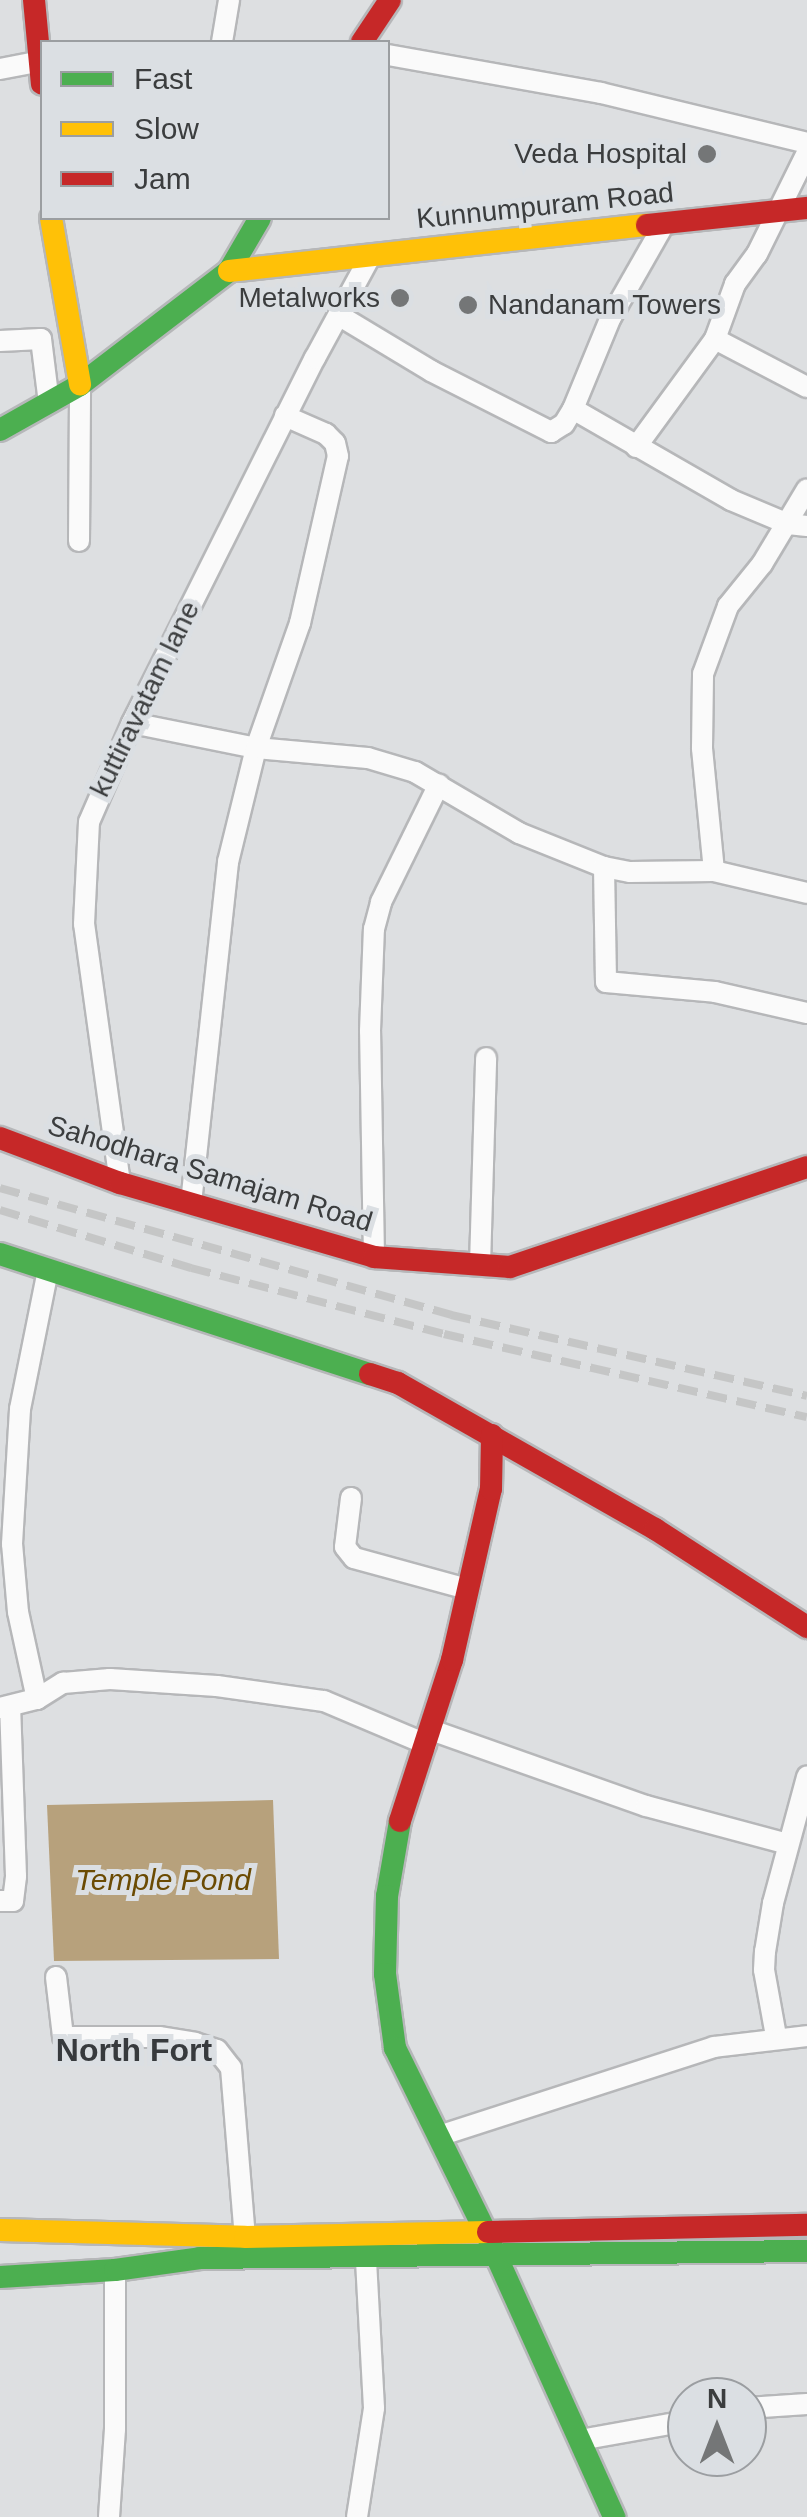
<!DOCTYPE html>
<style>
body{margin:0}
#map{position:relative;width:807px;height:2517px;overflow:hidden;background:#dddfe1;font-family:Arial,sans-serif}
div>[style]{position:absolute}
.water>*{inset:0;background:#b7a17c}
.roads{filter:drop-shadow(2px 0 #b6b7b9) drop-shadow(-2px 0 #b6b7b9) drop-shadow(0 2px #b6b7b9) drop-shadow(0 -2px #b6b7b9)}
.street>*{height:20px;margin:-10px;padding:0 10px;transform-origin:10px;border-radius:10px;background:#fafafa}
.fast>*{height:22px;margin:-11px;padding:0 11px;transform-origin:11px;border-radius:11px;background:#4caf50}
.slow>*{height:22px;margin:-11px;padding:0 11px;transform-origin:11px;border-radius:11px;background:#ffc107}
.jam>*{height:22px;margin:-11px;padding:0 11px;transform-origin:11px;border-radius:11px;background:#c62828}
.rail>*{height:8px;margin-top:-4px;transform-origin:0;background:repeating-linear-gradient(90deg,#c5c6c6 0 20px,transparent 0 30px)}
.dots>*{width:28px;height:28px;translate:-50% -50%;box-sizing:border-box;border:5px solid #dbdfe3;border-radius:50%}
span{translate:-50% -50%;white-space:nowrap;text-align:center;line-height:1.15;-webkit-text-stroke:10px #dbdfe3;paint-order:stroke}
.poi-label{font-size:28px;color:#3b3d3e}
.right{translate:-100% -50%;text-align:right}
.left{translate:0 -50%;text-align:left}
.street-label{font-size:28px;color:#3b3d3e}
.water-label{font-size:30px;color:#6b4b03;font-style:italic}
.quarter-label{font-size:32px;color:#373a3d;font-weight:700}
.legend{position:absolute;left:40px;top:40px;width:350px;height:180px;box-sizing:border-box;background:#dbdfe3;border:2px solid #9b9ea1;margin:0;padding:12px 18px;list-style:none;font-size:30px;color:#3b3d3e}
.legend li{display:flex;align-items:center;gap:20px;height:50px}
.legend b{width:50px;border:2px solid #9b9ea1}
.north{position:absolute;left:667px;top:2377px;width:100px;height:100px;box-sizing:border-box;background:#dbdfe3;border:2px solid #9b9ea1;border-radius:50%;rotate:0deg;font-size:28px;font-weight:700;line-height:40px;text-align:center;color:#3b3d3e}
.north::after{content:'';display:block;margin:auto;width:35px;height:45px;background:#747677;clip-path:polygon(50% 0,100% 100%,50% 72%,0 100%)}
</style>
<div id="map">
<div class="water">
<div style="clip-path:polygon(273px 1800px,279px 1959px,54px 1961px,47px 1805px)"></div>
</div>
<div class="roads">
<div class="street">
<div style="left:222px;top:42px;width:43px;rotate:-80.5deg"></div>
<div style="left:388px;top:55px;width:216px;rotate:10.1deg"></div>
<div style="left:601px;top:93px;width:212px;rotate:13.6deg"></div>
<div style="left:0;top:69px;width:43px;rotate:-10.8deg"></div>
<div style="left:340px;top:316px;width:106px;rotate:31.1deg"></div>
<div style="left:431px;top:371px;width:135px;rotate:26.9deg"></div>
<div style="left:551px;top:432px;width:15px;rotate:-32deg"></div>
<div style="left:564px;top:424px;width:17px;rotate:-59deg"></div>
<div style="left:573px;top:409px;width:100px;rotate:-67.6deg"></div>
<div style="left:611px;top:317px;width:107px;rotate:-60.3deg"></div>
<div style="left:715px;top:339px;width:104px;rotate:27.6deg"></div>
<div style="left:0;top:341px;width:41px;rotate:-2.8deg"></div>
<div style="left:41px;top:339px;width:64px;rotate:82.9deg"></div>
<div style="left:573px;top:409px;width:182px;rotate:29.9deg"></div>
<div style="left:731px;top:500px;width:62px;rotate:22.8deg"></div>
<div style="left:788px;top:524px;width:19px;rotate:6deg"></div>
<div style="left:636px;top:447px;width:134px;rotate:-53.8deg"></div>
<div style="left:715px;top:339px;width:59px;rotate:-70deg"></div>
<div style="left:735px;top:284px;width:37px;rotate:-54deg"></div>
<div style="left:757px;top:254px;width:113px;rotate:-63.7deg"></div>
<div style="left:79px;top:541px;width:156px;rotate:-89.6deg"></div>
<div style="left:132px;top:723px;width:126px;rotate:11.4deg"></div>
<div style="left:256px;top:748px;width:112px;rotate:5.1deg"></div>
<div style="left:368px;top:758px;width:49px;rotate:16.6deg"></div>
<div style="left:415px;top:772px;width:121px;rotate:30.4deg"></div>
<div style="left:519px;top:833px;width:92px;rotate:21.8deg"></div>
<div style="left:604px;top:867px;width:26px;rotate:11deg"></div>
<div style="left:630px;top:872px;width:84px;rotate:-0.7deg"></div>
<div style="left:714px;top:871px;width:96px;rotate:13.3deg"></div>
<div style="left:604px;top:867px;width:115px;rotate:89deg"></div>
<div style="left:606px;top:982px;width:109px;rotate:5.2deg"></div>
<div style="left:715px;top:992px;width:94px;rotate:12.9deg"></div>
<div style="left:714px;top:871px;width:124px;rotate:-95.6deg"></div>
<div style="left:702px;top:748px;width:74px;rotate:-89.2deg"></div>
<div style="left:703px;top:674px;width:72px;rotate:-69.8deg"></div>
<div style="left:728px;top:606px;width:54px;rotate:-51deg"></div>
<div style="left:762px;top:564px;width:87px;rotate:-59deg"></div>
<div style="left:120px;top:1183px;width:261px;rotate:-97.9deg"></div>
<div style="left:84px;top:924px;width:102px;rotate:-87.2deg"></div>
<div style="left:89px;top:822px;width:108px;rotate:-66.5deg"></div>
<div style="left:132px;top:723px;width:408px;rotate:-63.4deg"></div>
<div style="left:315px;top:358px;width:117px;rotate:-61.5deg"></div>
<div style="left:191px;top:1203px;width:343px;rotate:-83.8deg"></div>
<div style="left:228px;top:862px;width:117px;rotate:-76.2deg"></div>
<div style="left:256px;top:748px;width:133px;rotate:-70.6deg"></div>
<div style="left:300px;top:623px;width:171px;rotate:-77.2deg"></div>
<div style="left:338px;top:456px;width:13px;rotate:-103deg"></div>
<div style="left:335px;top:443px;width:13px;rotate:-135deg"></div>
<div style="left:326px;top:434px;width:45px;rotate:-156.3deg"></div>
<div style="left:374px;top:1257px;width:226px;rotate:-91deg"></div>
<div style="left:370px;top:1031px;width:102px;rotate:-87.8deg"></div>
<div style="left:374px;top:929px;width:28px;rotate:-75deg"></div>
<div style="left:381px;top:902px;width:131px;rotate:-63.8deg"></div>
<div style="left:480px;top:1265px;width:207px;rotate:-88.3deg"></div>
<div style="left:351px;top:1498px;width:49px;rotate:97deg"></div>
<div style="left:345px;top:1547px;width:14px;rotate:51deg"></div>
<div style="left:354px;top:1558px;width:117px;rotate:15.3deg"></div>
<div style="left:37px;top:1699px;width:89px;rotate:-102.3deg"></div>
<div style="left:18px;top:1612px;width:68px;rotate:-95deg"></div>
<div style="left:12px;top:1544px;width:135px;rotate:-86.6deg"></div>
<div style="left:20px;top:1409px;width:142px;rotate:-78.6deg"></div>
<div style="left:0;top:1708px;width:38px;rotate:-14deg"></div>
<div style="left:37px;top:1699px;width:31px;rotate:-32deg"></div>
<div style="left:63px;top:1683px;width:47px;rotate:-4.9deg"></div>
<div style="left:110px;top:1679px;width:107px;rotate:3.7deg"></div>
<div style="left:217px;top:1686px;width:108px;rotate:8deg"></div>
<div style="left:324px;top:1701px;width:111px;rotate:22.9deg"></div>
<div style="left:431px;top:1730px;width:228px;rotate:19.5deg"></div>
<div style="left:646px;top:1806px;width:147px;rotate:15deg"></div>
<div style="left:0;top:1901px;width:13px"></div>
<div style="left:13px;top:1901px;width:25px;rotate:-83deg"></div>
<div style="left:16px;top:1876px;width:169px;rotate:-92deg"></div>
<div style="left:56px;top:1977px;width:60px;rotate:83.3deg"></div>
<div style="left:63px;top:2037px;width:96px"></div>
<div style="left:159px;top:2037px;width:36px;rotate:9deg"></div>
<div style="left:195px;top:2043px;width:23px;rotate:18deg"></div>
<div style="left:217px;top:2050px;width:23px;rotate:52deg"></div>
<div style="left:231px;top:2068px;width:170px;rotate:85.3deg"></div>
<div style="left:776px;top:2036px;width:67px;rotate:-100.3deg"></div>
<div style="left:764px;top:1970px;width:18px;rotate:-87deg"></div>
<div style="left:765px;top:1952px;width:50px;rotate:-80.7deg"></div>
<div style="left:773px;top:1903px;width:131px;rotate:-74.9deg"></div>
<div style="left:439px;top:2136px;width:289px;rotate:-17.9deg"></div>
<div style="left:714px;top:2047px;width:94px;rotate:-6.7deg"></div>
<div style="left:747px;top:2408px;width:60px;rotate:-3.8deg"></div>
<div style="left:580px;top:2440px;width:109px;rotate:-10.1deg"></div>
<div style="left:109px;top:2517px;width:88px;rotate:-86.1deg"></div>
<div style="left:115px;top:2429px;width:159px;rotate:-90deg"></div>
<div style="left:357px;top:2517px;width:110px;rotate:-81.1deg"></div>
<div style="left:374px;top:2408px;width:150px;rotate:-93.1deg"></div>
</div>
<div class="fast">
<div style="left:0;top:430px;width:92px;rotate:-29.4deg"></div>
<div style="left:80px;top:385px;width:188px;rotate:-37.4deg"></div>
<div style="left:229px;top:271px;width:61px;rotate:-59.7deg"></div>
<div style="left:0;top:1254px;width:389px;rotate:18deg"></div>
<div style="left:400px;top:1821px;width:76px;rotate:99.8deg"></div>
<div style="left:387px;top:1896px;width:78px;rotate:91.5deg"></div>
<div style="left:385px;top:1974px;width:75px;rotate:82.3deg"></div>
<div style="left:395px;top:2048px;width:206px;rotate:63.8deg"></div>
<div style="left:486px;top:2233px;width:312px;rotate:65.7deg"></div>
<div style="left:0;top:2277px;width:115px;rotate:-3.5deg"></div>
<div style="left:115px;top:2270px;width:86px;rotate:-8deg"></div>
<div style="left:200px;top:2258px;width:607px;rotate:-0.66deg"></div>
</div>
<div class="slow">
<div style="left:51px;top:218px;width:169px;rotate:80.1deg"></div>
<div style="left:229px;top:271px;width:421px;rotate:-6.3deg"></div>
<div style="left:0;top:2230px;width:245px;rotate:1.6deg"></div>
<div style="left:245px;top:2237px;width:243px;rotate:-1.2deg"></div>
</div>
<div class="jam">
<div style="left:34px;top:0;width:84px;rotate:84.6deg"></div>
<div style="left:362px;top:42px;width:50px;rotate:-56.3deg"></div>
<div style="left:647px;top:225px;width:161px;rotate:-6.1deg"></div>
<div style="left:0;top:1138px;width:128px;rotate:20.6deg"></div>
<div style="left:120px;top:1183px;width:265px;rotate:16.2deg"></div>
<div style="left:374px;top:1257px;width:136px;rotate:4.2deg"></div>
<div style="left:510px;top:1267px;width:313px;rotate:-18.6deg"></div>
<div style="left:370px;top:1374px;width:29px;rotate:18deg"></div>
<div style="left:398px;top:1383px;width:296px;rotate:29.6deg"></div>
<div style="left:655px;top:1529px;width:181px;rotate:32.8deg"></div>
<div style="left:400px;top:1821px;width:169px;rotate:-72.1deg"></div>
<div style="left:452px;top:1660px;width:175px;rotate:-77.2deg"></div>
<div style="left:491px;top:1489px;width:54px;rotate:-88.9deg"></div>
<div style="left:488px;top:2232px;width:319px;rotate:-1.3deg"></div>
</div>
</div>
<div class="rail">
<div style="left:0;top:1188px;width:469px;rotate:15.7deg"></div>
<div style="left:451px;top:1315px;width:365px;rotate:12.8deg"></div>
<div style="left:0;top:1210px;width:200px;rotate:16.9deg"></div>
<div style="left:191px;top:1268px;width:261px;rotate:14.6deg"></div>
<div style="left:444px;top:1334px;width:372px;rotate:12.9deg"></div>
</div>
<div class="dots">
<div style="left:707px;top:154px;background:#747677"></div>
<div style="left:400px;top:298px;background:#747677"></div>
<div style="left:468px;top:305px;background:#747677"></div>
</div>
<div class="poi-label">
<span class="right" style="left:687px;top:154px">Veda Hospital</span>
<span class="right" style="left:380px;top:298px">Metalworks</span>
<span class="left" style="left:488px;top:305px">Nandanam Towers</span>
</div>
<div class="street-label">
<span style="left:545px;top:206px;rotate:-6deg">Kunnumpuram Road</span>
<span style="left:145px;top:699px;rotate:-64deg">kuttiravatam lane</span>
<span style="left:210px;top:1174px;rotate:17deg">Sahodhara Samajam Road</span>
</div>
<div class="water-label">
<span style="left:163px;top:1880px">Temple Pond</span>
</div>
<div class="quarter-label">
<span style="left:134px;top:2050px">North Fort</span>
</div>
<ul class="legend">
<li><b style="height:12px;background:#4caf50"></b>Fast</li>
<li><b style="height:12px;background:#ffc107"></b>Slow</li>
<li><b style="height:12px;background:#c62828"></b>Jam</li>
</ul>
<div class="north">N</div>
</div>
